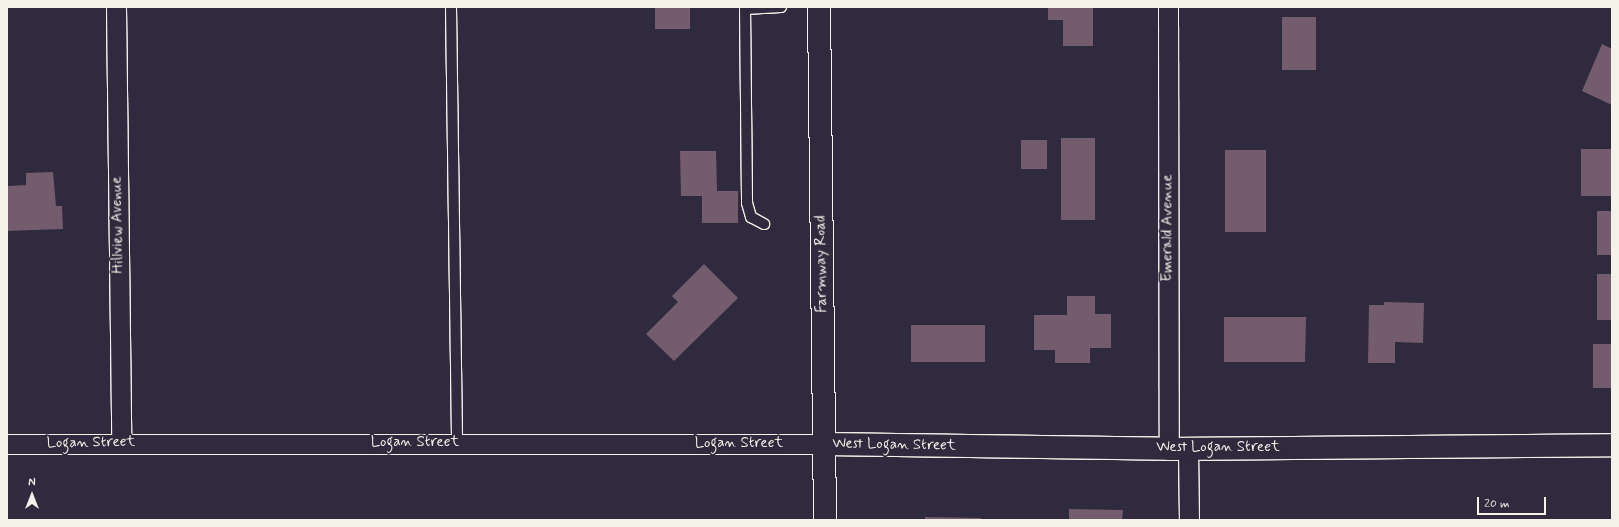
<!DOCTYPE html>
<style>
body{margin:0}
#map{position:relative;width:1619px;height:527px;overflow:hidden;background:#2f2a3d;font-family:Mynerve,sans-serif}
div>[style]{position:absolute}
.building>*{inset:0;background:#735c6e}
.roads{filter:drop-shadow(1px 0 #f4f1e8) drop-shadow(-1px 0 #f4f1e8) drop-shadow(0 1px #f4f1e8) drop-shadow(0 -1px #f4f1e8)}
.service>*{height:10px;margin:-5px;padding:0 5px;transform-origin:5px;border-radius:5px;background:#2f2a3d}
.minor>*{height:19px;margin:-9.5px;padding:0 9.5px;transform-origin:9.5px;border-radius:9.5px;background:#2f2a3d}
.tertiary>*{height:22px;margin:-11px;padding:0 11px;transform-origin:11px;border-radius:11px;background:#2f2a3d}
.secondary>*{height:22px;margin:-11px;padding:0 11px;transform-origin:11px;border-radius:11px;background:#2f2a3d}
span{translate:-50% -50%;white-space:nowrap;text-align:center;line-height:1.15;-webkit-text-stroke:3.5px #2f2a3d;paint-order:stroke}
.street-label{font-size:15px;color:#f4f1e8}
.frame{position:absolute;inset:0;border:8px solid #f4f1e8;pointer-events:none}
.north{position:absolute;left:12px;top:475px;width:40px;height:40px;-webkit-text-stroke:3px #2f2a3d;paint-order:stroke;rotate:0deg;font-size:11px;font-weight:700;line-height:16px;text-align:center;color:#f4f1e8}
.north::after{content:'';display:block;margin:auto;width:14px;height:18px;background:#f4f1e8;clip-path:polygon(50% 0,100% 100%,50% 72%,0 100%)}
.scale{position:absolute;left:1477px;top:497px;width:69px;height:18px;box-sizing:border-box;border:2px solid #f4f1e8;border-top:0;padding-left:5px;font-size:12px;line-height:14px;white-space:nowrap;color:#f4f1e8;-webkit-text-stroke:3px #2f2a3d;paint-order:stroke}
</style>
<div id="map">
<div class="building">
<div style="clip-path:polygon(655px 7px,690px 7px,690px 29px,655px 29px)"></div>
<div style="clip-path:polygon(1048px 7px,1093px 7px,1093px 46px,1063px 46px,1063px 20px,1048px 20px)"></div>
<div style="clip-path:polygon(1282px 17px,1316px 17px,1316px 70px,1282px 70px)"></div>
<div style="clip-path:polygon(1602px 44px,1612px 49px,1612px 105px,1582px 91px)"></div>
<div style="clip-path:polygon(1061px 138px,1095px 138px,1095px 220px,1061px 220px)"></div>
<div style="clip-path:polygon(1021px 140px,1047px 140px,1047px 169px,1021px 169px)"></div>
<div style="clip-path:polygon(1581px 149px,1612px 149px,1612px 196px,1581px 196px)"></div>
<div style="clip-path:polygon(1225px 150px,1266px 150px,1266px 232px,1225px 232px)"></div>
<div style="clip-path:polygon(680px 151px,716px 151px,717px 191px,738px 191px,738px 223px,702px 223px,702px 196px,681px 196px)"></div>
<div style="clip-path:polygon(53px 172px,56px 206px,62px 206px,63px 229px,7px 231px,7px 186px,26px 185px,26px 173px)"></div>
<div style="clip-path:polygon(1597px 211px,1612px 211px,1612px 255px,1597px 255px)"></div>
<div style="clip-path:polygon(704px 264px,738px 298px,674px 361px,646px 334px,678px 302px,672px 296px)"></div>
<div style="clip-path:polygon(1597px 274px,1612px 274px,1612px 320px,1597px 320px)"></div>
<div style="clip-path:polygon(1067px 296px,1095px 296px,1095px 314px,1111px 314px,1111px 348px,1090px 348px,1090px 363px,1055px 363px,1055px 350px,1034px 350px,1034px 315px,1067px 315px)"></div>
<div style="clip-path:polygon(1384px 302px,1424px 303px,1423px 343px,1395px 342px,1395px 363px,1368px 363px,1369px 305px,1384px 305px)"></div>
<div style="clip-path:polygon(1224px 317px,1306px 317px,1305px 362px,1224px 362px)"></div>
<div style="clip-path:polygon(911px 325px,985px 325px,985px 362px,911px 362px)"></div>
<div style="clip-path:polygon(1593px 344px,1612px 344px,1612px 388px,1593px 388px)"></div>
<div style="clip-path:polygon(1069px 509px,1123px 510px,1122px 520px,1069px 520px)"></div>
<div style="clip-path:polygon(925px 517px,981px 518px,981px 520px,925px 520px)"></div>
</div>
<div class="roads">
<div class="service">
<div style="left:451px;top:7px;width:436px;rotate:89.2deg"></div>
<div style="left:745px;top:7px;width:196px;rotate:89.4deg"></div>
<div style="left:747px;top:203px;width:15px;rotate:74deg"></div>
<div style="left:751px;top:217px;width:15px;rotate:28deg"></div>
<div style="left:745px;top:9px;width:36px;rotate:-3deg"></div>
</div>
<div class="minor">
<div style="left:116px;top:7px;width:435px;rotate:89.3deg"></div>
<div style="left:1168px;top:7px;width:442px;rotate:89.9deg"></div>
<div style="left:7px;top:444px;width:817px"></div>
<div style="left:1188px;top:449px;width:71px;rotate:89.2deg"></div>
</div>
<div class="tertiary">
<div style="left:824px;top:444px;width:345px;rotate:0.8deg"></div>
<div style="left:1169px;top:449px;width:443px;rotate:-0.5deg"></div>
</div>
<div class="secondary">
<div style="left:819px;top:7px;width:513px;rotate:89.33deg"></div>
</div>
</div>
<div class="street-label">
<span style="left:118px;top:225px;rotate:-91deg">Hillview Avenue</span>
<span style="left:1168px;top:228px;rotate:-90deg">Emerald Avenue</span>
<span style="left:822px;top:264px;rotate:-91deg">Farmway Road</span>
<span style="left:91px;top:443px;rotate:-1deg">Logan Street</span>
<span style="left:415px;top:443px">Logan Street</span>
<span style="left:739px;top:444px">Logan Street</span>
<span style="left:894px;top:445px;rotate:1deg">West Logan Street</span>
<span style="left:1218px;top:448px">West Logan Street</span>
</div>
<div class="frame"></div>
<div class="north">N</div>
<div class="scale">20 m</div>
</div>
